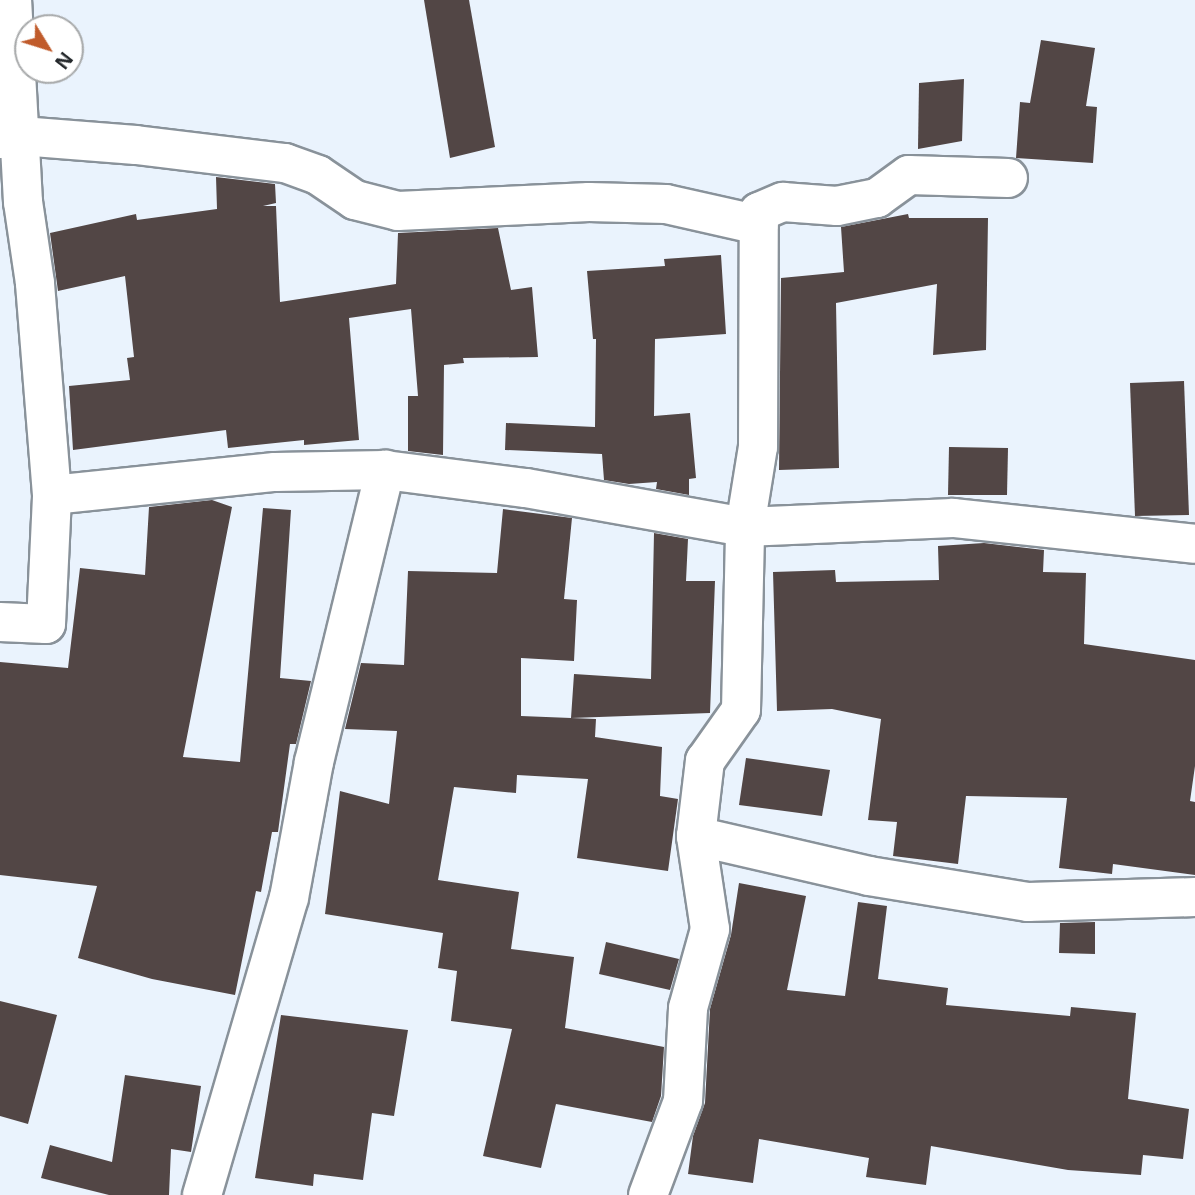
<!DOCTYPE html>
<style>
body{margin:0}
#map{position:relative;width:1195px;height:1195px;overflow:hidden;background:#eaf3fd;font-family:"Noto Sans",sans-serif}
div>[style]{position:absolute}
.building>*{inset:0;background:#524645}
.roads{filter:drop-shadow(2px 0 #89929a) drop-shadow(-2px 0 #89929a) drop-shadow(0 2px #89929a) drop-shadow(0 -2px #89929a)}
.street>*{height:38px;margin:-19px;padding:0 19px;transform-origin:19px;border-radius:19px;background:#fff}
span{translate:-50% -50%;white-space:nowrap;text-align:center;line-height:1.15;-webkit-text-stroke:7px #fff;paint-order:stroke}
.north{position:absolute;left:14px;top:14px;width:70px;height:70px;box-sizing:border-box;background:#fff;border:2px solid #a7a9aa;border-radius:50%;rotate:128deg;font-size:19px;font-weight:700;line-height:28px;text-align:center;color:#24282b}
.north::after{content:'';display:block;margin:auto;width:24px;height:32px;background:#c05b2b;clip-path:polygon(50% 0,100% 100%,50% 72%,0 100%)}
</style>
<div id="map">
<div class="building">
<div style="clip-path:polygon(424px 0,469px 0,495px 147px,450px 158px)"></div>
<div style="clip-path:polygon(1041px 40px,1095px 48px,1086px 106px,1097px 107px,1093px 163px,1016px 158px,1020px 102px,1030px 103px)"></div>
<div style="clip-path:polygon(964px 79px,962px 141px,918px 149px,919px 83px)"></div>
<div style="clip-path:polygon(216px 177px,275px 184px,276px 203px,263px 206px,276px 206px,280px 302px,396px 284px,398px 233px,498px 228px,511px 290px,532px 287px,538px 357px,463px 358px,464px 363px,444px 365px,443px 455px,408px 451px,408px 396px,418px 396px,411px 309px,349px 318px,359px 440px,304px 445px,304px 440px,228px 448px,226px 430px,73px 450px,69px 386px,130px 380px,127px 358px,134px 357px,125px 276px,58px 291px,50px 233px,136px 214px,137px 220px,217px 209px)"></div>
<div style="clip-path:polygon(908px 214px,909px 218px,988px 218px,986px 350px,933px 355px,937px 284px,836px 303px,839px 468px,779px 470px,781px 278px,844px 272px,841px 227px)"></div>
<div style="clip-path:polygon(721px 255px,726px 334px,655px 339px,654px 416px,690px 413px,696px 478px,689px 479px,689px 495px,656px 489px,657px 482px,629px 484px,604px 480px,602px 454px,505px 450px,506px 423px,595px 427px,596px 339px,593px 339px,587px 271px,665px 266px,664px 259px)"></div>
<div style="clip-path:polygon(1184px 381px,1189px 515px,1135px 516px,1130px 383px)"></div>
<div style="clip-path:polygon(949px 447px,1008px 448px,1007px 495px,948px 495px)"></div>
<div style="clip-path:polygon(212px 500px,232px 507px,183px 757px,240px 762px,263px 508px,291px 510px,280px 678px,311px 681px,296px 744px,290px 744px,278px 832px,272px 832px,261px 892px,256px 891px,235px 995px,152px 979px,78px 958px,97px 886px,0 875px,0 662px,68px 668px,80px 568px,145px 575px,149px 507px)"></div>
<div style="clip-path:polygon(503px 509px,572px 518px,564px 599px,577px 600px,574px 661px,521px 658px,521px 716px,596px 719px,595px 737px,662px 747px,660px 796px,678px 799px,668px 871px,577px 858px,588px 779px,517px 775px,516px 793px,454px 787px,438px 880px,519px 892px,511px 949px,574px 957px,565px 1028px,664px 1047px,661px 1096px,652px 1122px,556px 1104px,541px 1168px,483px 1156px,512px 1029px,451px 1021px,457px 971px,438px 968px,443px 933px,325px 914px,340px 791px,389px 804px,397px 731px,345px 729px,361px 663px,404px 665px,408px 571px,497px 573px)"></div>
<div style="clip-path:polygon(654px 533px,688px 539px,686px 581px,715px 581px,710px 713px,571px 718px,574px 674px,651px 679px)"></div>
<div style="clip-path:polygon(984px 543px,1044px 550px,1043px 572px,1086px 573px,1084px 644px,1195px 660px,1195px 766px,1190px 801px,1195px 802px,1195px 875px,1113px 864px,1112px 874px,1059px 868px,1067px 798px,966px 796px,958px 864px,893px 856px,897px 822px,868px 820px,881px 719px,832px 709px,777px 711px,773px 572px,835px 570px,836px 582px,939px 580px,938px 546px)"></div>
<div style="clip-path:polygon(746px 758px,830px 770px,822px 816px,739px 805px)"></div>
<div style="clip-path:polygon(739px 883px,806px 896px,787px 990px,845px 996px,858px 902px,887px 906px,878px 979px,948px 988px,946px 1005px,1070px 1016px,1071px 1007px,1136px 1013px,1128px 1099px,1189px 1109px,1183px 1159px,1143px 1155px,1141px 1175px,1068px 1170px,931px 1146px,926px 1185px,866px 1177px,869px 1158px,759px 1139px,753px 1183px,688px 1174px,693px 1136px,705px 1103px,710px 1009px,731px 935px)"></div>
<div style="clip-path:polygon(1095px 922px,1095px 954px,1059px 953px,1060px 923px)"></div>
<div style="clip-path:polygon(606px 942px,679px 959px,670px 990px,599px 974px)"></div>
<div style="clip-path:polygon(0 1001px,57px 1015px,28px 1124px,0 1116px)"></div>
<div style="clip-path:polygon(281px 1015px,408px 1030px,394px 1116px,372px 1113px,363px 1180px,314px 1174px,313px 1186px,255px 1178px)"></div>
<div style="clip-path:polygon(125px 1075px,201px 1086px,191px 1152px,171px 1149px,169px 1195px,109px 1195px,41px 1178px,50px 1145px,112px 1162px)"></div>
</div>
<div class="roads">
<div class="street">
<div style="left:0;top:139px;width:21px;rotate:-8deg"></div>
<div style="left:21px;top:136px;width:115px;rotate:4.5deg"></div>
<div style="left:136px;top:145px;width:150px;rotate:6.9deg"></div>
<div style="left:285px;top:163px;width:35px;rotate:20deg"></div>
<div style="left:318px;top:175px;width:45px;rotate:34deg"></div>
<div style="left:355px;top:200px;width:44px;rotate:14.3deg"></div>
<div style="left:398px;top:211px;width:191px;rotate:-2.7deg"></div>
<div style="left:589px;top:202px;width:77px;rotate:1.5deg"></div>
<div style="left:666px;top:204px;width:95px;rotate:12.7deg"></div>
<div style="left:52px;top:495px;width:224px;rotate:-5.9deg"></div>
<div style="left:275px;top:472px;width:110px;rotate:-1deg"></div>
<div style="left:385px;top:470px;width:142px;rotate:7.3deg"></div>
<div style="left:526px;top:488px;width:222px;rotate:10.1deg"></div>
<div style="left:745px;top:527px;width:208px;rotate:-2.5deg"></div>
<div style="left:953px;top:518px;width:243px;rotate:6.1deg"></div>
<div style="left:0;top:622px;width:46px;rotate:2.5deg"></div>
<div style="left:46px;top:624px;width:129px;rotate:-87.3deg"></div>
<div style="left:52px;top:495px;width:213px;rotate:-94.6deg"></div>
<div style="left:35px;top:283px;width:82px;rotate:-98.4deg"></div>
<div style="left:23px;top:202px;width:202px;rotate:-93.1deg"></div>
<div style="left:696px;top:836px;width:178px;rotate:13deg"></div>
<div style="left:869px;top:876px;width:161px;rotate:9.3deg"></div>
<div style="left:1028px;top:902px;width:167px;rotate:-1.7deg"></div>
<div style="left:202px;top:1195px;width:309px;rotate:-73.7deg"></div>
<div style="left:289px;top:898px;width:138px;rotate:-79.6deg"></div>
<div style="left:314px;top:762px;width:301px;rotate:-76.3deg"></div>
<div style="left:648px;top:1195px;width:100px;rotate:-69.6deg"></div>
<div style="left:683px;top:1101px;width:93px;rotate:-86.9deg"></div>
<div style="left:688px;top:1008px;width:82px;rotate:-74.4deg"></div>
<div style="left:710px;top:929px;width:94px;rotate:-98.6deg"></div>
<div style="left:696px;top:836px;width:76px;rotate:-83.2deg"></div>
<div style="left:705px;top:761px;width:62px;rotate:-54.8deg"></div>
<div style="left:741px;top:710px;width:183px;rotate:-88.7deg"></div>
<div style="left:745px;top:527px;width:81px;rotate:-80.8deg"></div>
<div style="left:758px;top:447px;width:235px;rotate:-89.8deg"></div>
<div style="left:759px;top:212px;width:26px;rotate:-23deg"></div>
<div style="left:783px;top:202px;width:54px;rotate:4.2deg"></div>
<div style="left:837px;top:206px;width:41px;rotate:-11.3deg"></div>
<div style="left:877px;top:198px;width:39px;rotate:-36deg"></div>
<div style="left:909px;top:175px;width:99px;rotate:1.7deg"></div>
</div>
</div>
<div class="north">N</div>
</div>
